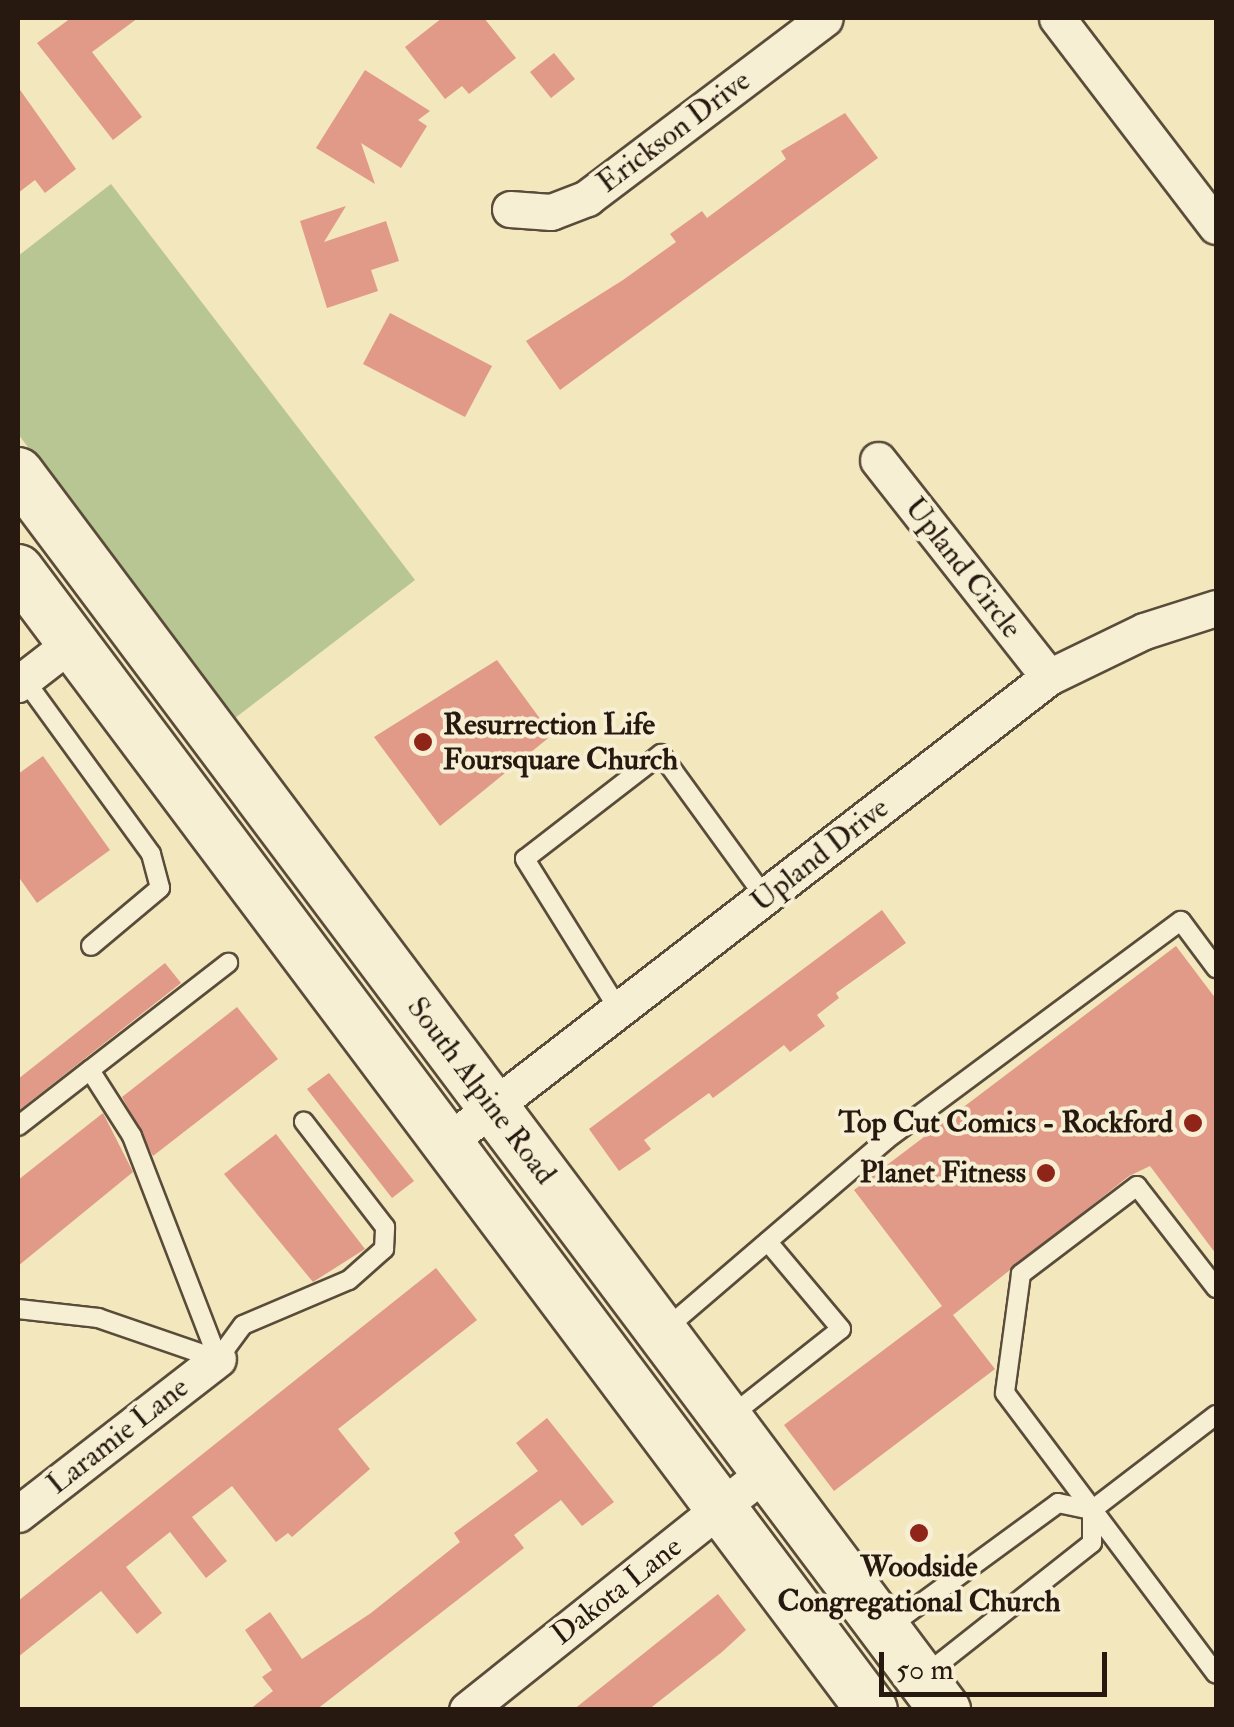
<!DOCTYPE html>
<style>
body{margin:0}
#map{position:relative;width:1234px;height:1727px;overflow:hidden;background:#f3e7bd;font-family:"IM FELL Double Pica",serif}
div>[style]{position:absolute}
.green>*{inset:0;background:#b8c693}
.building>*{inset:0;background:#e19988}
.roads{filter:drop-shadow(2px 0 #5a4c3a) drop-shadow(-2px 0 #5a4c3a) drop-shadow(0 2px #5a4c3a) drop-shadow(0 -2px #5a4c3a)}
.service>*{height:18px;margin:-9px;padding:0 9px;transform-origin:9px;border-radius:9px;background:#f7efd4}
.minor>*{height:35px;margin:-17.5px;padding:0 17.5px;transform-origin:17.5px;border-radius:17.5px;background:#f7efd4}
.secondary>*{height:50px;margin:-25px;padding:0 25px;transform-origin:25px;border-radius:25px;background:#f7efd4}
.dots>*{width:28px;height:28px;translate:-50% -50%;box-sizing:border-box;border:5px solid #f7efd4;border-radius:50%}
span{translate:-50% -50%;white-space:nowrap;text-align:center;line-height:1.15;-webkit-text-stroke:8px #f7efd4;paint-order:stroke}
.street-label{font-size:30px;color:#27190f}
.poi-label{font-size:30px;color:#27190f;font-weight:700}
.left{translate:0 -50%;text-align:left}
.right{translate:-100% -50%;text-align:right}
.frame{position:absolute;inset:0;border:20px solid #27190f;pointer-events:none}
.scale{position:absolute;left:879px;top:1652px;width:228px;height:45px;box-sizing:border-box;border:5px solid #27190f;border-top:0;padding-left:12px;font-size:30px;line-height:35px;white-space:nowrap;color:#27190f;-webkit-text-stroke:8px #f7efd4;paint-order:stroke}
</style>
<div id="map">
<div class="green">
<div style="clip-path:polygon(111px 184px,415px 580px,235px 718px,18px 434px,18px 256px)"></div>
</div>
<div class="building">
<div style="clip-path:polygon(71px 18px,138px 18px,92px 52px,142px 117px,113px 140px,37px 43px)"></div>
<div style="clip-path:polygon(442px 18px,484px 18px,516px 58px,469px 94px,462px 86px,445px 99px,405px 47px)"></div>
<div style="clip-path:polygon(554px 53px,575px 79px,551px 98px,530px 72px)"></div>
<div style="clip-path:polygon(365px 70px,430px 111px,418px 120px,427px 126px,401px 168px,361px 143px,375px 184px,316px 148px)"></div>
<div style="clip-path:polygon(18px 87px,76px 169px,45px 193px,35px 180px,18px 193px)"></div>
<div style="clip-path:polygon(845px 113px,878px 158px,560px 390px,526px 341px,623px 280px,676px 242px,670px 234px,702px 211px,707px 218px,786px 159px,781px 151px)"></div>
<div style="clip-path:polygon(346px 206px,324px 242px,386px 221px,399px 261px,371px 270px,378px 291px,327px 308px,300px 221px)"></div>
<div style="clip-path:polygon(390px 313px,492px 366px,465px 417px,363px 364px)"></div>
<div style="clip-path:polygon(497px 660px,552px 735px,440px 826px,374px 737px)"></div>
<div style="clip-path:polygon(43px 756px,110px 850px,37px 903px,18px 876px,18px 774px)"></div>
<div style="clip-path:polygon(882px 910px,906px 943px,836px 993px,839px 998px,817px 1015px,825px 1026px,790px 1052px,784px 1045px,713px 1098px,709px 1093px,644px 1140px,651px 1149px,619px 1171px,589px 1129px)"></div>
<div style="clip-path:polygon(1176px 946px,1216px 999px,1216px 1254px,1150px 1166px,1129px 1176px,953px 1315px,995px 1369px,834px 1491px,784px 1425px,942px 1306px,854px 1190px)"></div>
<div style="clip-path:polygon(165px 963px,181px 983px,18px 1111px,18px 1079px)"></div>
<div style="clip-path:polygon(237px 1007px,278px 1059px,153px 1156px,122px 1097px)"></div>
<div style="clip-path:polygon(329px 1073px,414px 1181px,392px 1198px,307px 1089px)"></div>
<div style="clip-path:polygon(103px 1113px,133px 1172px,18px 1266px,18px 1180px)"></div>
<div style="clip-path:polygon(276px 1134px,365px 1249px,313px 1282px,224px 1174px)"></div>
<div style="clip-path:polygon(436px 1268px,477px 1320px,338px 1429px,370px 1469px,292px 1537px,288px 1533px,276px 1542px,232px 1486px,192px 1517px,227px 1561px,206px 1578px,170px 1532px,126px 1567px,162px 1613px,137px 1634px,101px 1591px,18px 1657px,18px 1601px)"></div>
<div style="clip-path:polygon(547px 1418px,614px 1502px,582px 1526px,561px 1500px,514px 1535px,524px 1548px,316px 1710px,249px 1710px,273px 1691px,262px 1677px,272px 1670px,245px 1630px,270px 1612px,302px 1659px,371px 1613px,460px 1542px,454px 1533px,538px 1471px,516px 1443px)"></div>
<div style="clip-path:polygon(718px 1594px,746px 1630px,722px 1652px,648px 1710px,573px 1710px)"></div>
</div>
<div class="roads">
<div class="service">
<div style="left:24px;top:679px;width:216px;rotate:54deg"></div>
<div style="left:151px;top:854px;width:35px;rotate:75deg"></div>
<div style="left:160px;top:888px;width:90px;rotate:140deg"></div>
<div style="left:619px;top:1010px;width:178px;rotate:-121.9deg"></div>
<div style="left:525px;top:859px;width:172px;rotate:-37.7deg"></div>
<div style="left:661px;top:754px;width:177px;rotate:54deg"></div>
<div style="left:18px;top:1126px;width:91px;rotate:-37.9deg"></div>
<div style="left:1216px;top:1288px;width:129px;rotate:-127.8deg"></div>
<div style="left:1137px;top:1186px;width:146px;rotate:142.8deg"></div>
<div style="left:1021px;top:1274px;width:120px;rotate:97.7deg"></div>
<div style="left:1005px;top:1393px;width:351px;rotate:53.1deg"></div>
<div style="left:18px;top:1309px;width:81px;rotate:6.4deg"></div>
<div style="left:98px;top:1318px;width:126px;rotate:19deg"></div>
<div style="left:662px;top:1332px;width:296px;rotate:-40.6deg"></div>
<div style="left:887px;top:1139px;width:366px;rotate:-36.6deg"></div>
<div style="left:1181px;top:921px;width:59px;rotate:53.3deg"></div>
<div style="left:218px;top:1359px;width:239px;rotate:-111.1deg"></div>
<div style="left:132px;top:1136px;width:78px;rotate:-122.5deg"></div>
<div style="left:90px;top:1070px;width:175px;rotate:-37.8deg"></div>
<div style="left:218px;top:1359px;width:42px;rotate:-53.7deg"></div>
<div style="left:243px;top:1325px;width:115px;rotate:-23deg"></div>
<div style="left:349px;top:1280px;width:47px;rotate:-41.5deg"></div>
<div style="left:384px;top:1249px;width:22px;rotate:-87deg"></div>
<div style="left:385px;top:1227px;width:133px;rotate:-127.6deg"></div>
<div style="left:727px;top:1419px;width:145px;rotate:-38.3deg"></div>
<div style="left:841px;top:1329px;width:114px;rotate:-130deg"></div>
<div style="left:1092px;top:1510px;width:156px;rotate:-37.5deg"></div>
<div style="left:886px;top:1629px;width:213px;rotate:-36.2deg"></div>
<div style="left:1058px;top:1503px;width:35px;rotate:12deg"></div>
<div style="left:1092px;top:1510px;width:33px;rotate:90deg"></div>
<div style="left:1092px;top:1543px;width:213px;rotate:141.7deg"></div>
</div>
<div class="minor">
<div style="left:1057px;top:18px;width:262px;rotate:52.6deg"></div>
<div style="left:510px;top:209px;width:41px;rotate:4.2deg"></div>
<div style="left:551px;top:212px;width:39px;rotate:-21deg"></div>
<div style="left:587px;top:198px;width:298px;rotate:-37.1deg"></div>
<div style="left:878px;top:460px;width:276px;rotate:51.8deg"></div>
<div style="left:18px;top:684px;width:67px;rotate:-37.7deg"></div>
<div style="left:446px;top:1143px;width:762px;rotate:-37.7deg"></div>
<div style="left:1049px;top:677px;width:106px;rotate:-25.8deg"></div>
<div style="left:1144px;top:631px;width:76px;rotate:-17.7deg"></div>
<div style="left:18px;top:1514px;width:253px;rotate:-37.8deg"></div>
<div style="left:467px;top:1710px;width:383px;rotate:-38.6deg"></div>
</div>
<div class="secondary">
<div style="left:18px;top:473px;width:1546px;rotate:53.15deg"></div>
<div style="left:18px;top:570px;width:1424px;rotate:53.16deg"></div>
</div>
</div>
<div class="dots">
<div style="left:423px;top:742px;background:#8f2418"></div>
<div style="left:1193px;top:1123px;background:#8f2418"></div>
<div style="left:1046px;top:1173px;background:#8f2418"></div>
<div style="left:919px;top:1533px;background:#8f2418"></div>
</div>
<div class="street-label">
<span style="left:674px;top:132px;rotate:-37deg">Erickson Drive</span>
<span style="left:963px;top:568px;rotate:52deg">Upland Circle</span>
<span style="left:820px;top:855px;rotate:-38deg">Upland Drive</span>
<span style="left:481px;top:1091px;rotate:53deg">South Alpine Road</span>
<span style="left:118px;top:1436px;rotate:-38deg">Laramie Lane</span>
<span style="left:617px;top:1591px;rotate:-38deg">Dakota Lane</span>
</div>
<div class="poi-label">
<span class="left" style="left:443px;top:742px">Resurrection Life<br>Foursquare Church</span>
<span class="right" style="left:1173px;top:1123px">Top Cut Comics - Rockford</span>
<span class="right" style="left:1026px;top:1173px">Planet Fitness</span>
<span style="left:919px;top:1584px">Woodside<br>Congregational Church</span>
</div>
<div class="frame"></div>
<div class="scale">50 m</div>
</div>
